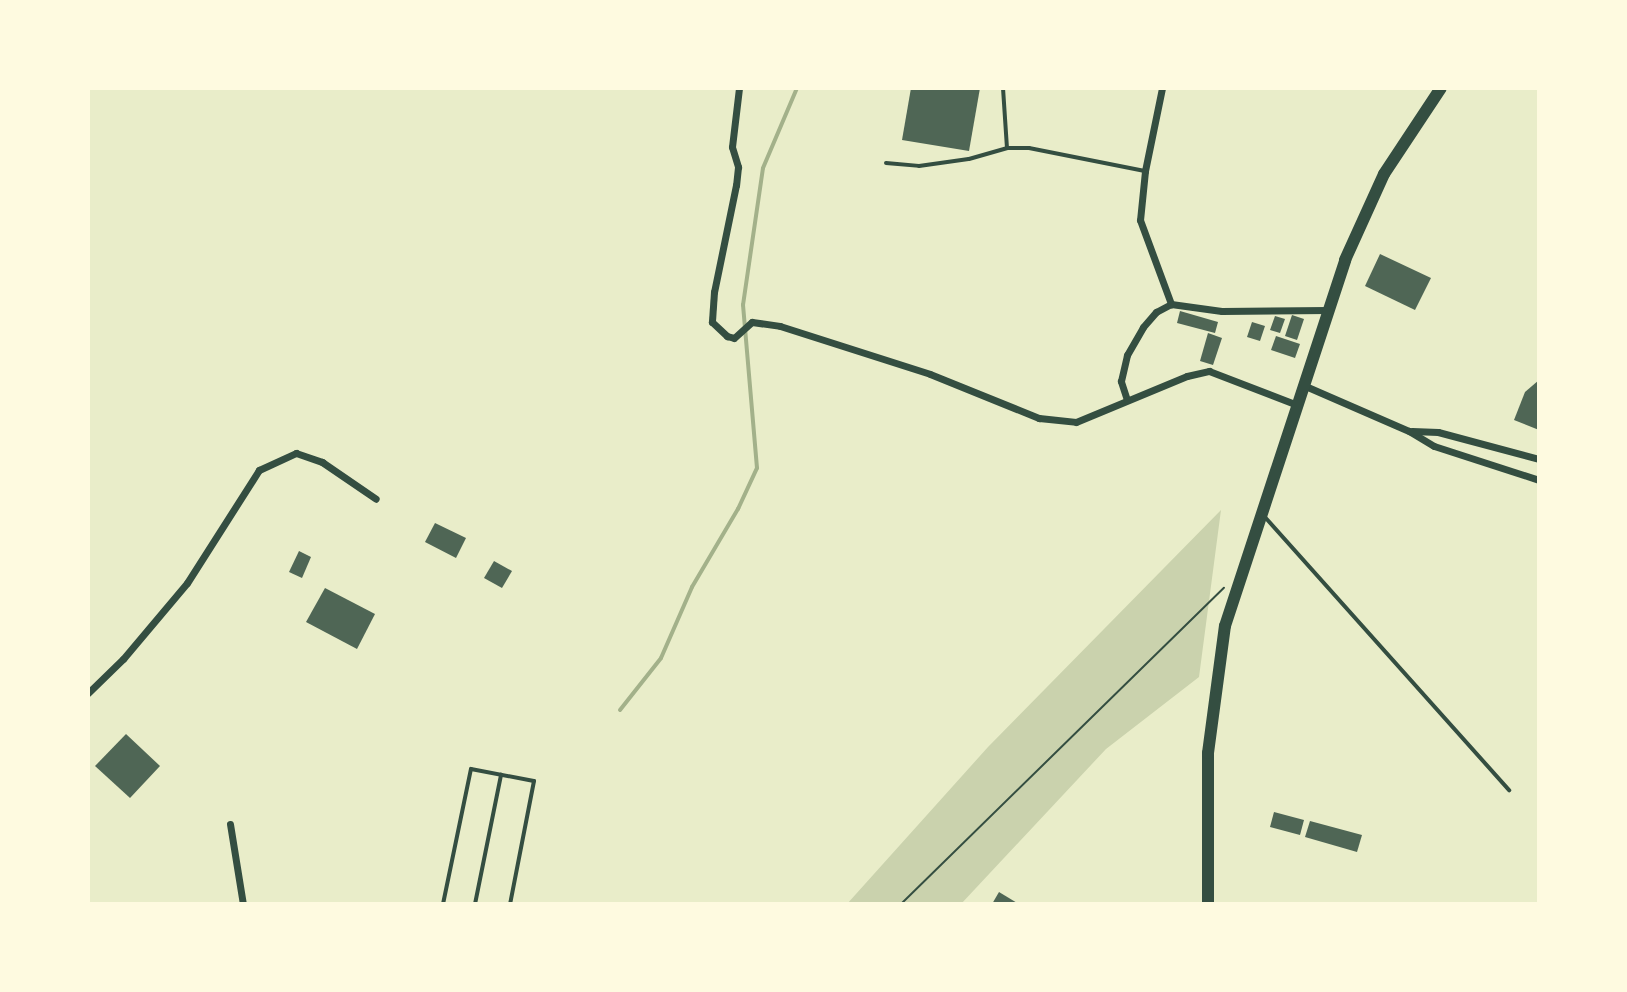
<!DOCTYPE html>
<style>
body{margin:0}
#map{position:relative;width:1627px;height:992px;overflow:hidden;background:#e9edc9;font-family:Cabin,sans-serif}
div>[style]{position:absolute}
.green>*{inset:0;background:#cad2ad}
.stream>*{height:4px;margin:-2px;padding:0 2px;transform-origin:2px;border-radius:2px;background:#a3b18a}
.building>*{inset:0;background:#4f6655}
.path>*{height:2px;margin:-1px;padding:0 1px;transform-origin:1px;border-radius:1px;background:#344e41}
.service>*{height:4px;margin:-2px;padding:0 2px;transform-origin:2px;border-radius:2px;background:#344e41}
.minor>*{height:7px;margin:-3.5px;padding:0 3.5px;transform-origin:3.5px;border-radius:3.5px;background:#344e41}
.trunk>*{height:12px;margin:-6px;padding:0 6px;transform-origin:6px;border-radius:6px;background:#344e41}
span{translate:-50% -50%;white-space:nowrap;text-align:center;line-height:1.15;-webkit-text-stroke:6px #fefae0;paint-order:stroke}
.frame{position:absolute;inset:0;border:90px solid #fefae0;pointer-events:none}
</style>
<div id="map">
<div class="green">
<div style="clip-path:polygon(1221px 510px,1199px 677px,1106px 749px,961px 904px,847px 904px,988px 747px)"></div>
</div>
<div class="stream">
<div style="left:620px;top:710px;width:66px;rotate:-51.7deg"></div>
<div style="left:661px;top:658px;width:77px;rotate:-66.4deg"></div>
<div style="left:692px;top:587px;width:91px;rotate:-59.5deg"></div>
<div style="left:738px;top:509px;width:45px;rotate:-65.1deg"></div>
<div style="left:757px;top:468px;width:164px;rotate:-94.9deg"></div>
<div style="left:743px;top:305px;width:138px;rotate:-81.7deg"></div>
<div style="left:763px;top:168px;width:87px;rotate:-67deg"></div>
</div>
<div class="building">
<div style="clip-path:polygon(911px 88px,980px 88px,969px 151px,902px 140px)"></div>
<div style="clip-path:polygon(1380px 254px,1431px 278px,1415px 310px,1365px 286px)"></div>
<div style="clip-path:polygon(1180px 311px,1218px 322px,1215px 333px,1177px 323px)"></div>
<div style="clip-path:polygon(1292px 315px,1304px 319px,1297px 340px,1285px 336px)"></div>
<div style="clip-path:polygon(1275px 316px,1285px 319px,1280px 333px,1270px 330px)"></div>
<div style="clip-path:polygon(1252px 322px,1265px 326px,1260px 341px,1247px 337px)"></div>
<div style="clip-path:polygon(1208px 333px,1222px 338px,1213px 365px,1200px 361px)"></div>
<div style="clip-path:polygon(1276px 336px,1300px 344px,1295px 358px,1271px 350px)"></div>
<div style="clip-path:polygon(1539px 380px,1539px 430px,1514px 420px,1525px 392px)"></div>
<div style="clip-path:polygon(435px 523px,466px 538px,456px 558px,425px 542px)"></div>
<div style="clip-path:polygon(299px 551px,311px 557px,302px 578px,289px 572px)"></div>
<div style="clip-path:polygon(494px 561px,512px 571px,502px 588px,484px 578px)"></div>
<div style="clip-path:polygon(325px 588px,375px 614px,357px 649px,306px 622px)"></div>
<div style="clip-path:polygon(126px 734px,160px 766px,130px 798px,95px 766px)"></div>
<div style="clip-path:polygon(1274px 812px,1304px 820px,1300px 835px,1270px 827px)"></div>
<div style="clip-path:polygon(1310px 821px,1362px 835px,1357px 852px,1305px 837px)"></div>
<div style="clip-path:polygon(999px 892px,1019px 904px,992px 904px)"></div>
</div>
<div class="path">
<div style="left:901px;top:904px;width:452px;rotate:-44.4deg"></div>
</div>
<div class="service">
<div style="left:1003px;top:88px;width:60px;rotate:86.2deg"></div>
<div style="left:886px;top:163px;width:33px;rotate:5deg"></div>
<div style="left:919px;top:166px;width:50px;rotate:-8deg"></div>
<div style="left:969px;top:159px;width:40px;rotate:-16deg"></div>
<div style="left:1007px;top:148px;width:22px"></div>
<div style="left:1029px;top:148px;width:118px;rotate:11.2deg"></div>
<div style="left:1264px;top:516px;width:368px;rotate:48.2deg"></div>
<div style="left:443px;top:904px;width:138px;rotate:-78.3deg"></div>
<div style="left:471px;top:769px;width:64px;rotate:10.8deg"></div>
<div style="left:534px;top:781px;width:125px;rotate:101deg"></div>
<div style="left:475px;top:904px;width:132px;rotate:-78.6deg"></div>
</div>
<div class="minor">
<div style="left:739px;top:88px;width:59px;rotate:96.8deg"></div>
<div style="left:732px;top:147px;width:21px;rotate:73deg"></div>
<div style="left:738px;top:167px;width:18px;rotate:96deg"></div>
<div style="left:736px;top:185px;width:109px;rotate:101.6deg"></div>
<div style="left:714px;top:292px;width:30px;rotate:94deg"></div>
<div style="left:712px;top:322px;width:21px;rotate:43deg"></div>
<div style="left:727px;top:336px;width:7px;rotate:16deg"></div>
<div style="left:734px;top:338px;width:24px;rotate:-42deg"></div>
<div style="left:752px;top:322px;width:28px;rotate:8deg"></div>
<div style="left:780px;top:326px;width:157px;rotate:17.7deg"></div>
<div style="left:930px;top:374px;width:118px;rotate:22deg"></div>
<div style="left:1039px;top:418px;width:37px;rotate:6deg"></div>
<div style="left:1076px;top:422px;width:120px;rotate:-22.5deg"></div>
<div style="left:1187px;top:376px;width:23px;rotate:-13deg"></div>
<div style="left:1209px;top:371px;width:94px;rotate:21.1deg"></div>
<div style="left:1162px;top:88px;width:85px;rotate:101.6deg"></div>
<div style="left:1145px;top:171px;width:49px;rotate:95.8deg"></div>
<div style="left:1140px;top:220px;width:90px;rotate:69.7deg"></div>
<div style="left:1303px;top:385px;width:116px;rotate:23.5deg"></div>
<div style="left:1409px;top:431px;width:29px;rotate:31deg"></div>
<div style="left:1434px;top:446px;width:110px;rotate:17.9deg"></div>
<div style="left:1127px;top:400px;width:20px;rotate:-108deg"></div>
<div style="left:1121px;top:381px;width:27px;rotate:-77deg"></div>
<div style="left:1127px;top:355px;width:32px;rotate:-60deg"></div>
<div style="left:1143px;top:327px;width:20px;rotate:-49deg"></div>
<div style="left:1156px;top:312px;width:17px;rotate:-28deg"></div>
<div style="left:1171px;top:304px;width:51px;rotate:7.8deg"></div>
<div style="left:1222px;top:311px;width:106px;rotate:-0.5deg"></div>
<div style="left:1412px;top:431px;width:26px;rotate:2deg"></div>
<div style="left:1438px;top:432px;width:105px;rotate:15deg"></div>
<div style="left:88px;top:693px;width:49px;rotate:-44.2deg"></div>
<div style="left:123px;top:659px;width:99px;rotate:-49.9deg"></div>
<div style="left:187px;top:583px;width:134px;rotate:-57.5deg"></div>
<div style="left:259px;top:470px;width:41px;rotate:-24.7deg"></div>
<div style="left:296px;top:453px;width:28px;rotate:19deg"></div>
<div style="left:322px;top:462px;width:65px;rotate:34.4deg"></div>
<div style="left:230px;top:824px;width:81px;rotate:80.8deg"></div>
</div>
<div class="trunk">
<div style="left:1208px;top:904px;width:151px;rotate:-90deg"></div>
<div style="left:1208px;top:753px;width:128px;rotate:-82.4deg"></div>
<div style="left:1225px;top:626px;width:385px;rotate:-71.8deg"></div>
<div style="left:1345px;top:260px;width:94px;rotate:-65.6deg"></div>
<div style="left:1384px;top:174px;width:103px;rotate:-56.5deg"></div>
</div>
<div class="frame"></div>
</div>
